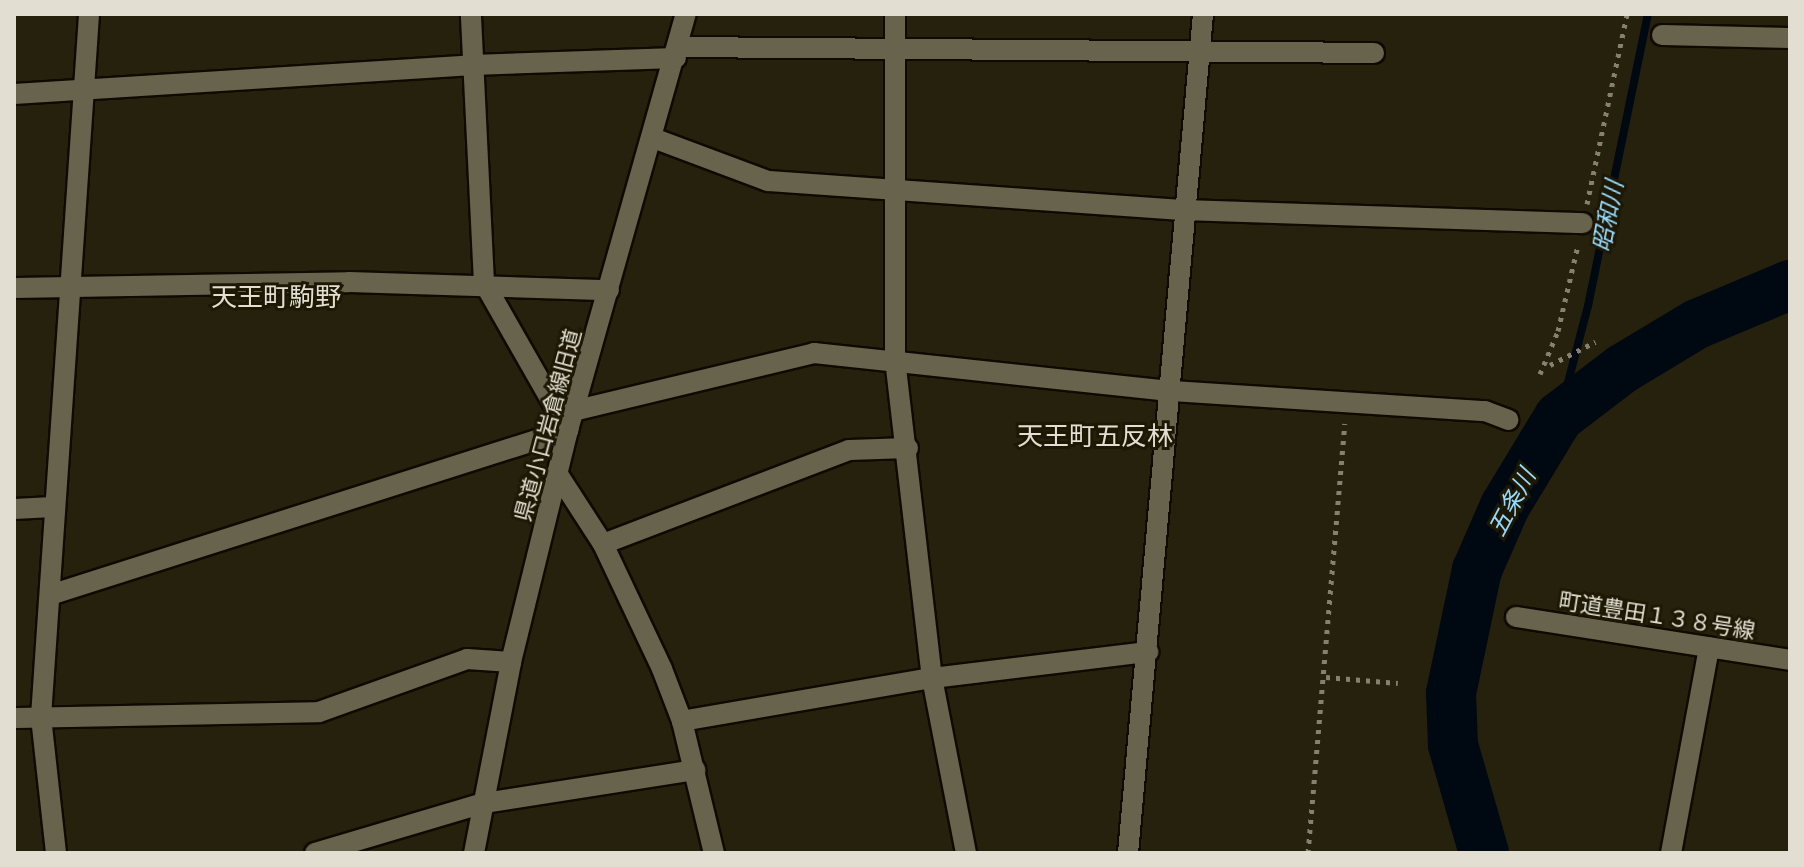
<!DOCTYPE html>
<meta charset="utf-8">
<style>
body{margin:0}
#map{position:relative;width:1804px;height:867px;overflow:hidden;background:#26210d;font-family:Lato,"Noto Sans JP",sans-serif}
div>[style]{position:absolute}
.stream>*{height:8px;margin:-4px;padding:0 4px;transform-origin:4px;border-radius:4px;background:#000912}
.river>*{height:50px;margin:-25px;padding:0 25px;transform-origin:25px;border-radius:25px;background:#000912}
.path>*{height:5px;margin-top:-2.5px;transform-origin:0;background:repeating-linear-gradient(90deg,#858171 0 4px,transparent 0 10px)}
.roads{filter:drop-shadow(2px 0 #0f0a00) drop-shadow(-2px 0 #0f0a00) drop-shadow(0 2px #0f0a00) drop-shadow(0 -2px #0f0a00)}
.minor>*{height:20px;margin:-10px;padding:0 10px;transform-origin:10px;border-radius:10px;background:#68634d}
span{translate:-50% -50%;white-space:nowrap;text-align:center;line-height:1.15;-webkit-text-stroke:6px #1d1804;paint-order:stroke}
.street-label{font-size:22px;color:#e2dfd2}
.water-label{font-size:24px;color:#97daff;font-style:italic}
.quarter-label{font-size:26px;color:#e2dfd2}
.frame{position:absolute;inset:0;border:16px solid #e2dfd2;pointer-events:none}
</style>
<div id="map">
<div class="stream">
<div style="left:1559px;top:417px;width:115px;rotate:-75.4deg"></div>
<div style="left:1588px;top:306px;width:298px;rotate:-78.4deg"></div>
</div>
<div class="river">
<div style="left:1484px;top:853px;width:112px;rotate:-106deg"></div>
<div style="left:1453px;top:745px;width:52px;rotate:-92.2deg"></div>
<div style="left:1451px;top:693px;width:126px;rotate:-78.1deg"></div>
<div style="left:1477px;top:570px;width:70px;rotate:-66.4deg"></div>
<div style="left:1505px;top:506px;width:104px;rotate:-58.8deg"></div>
<div style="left:1559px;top:417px;width:79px;rotate:-37.3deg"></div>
<div style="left:1622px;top:369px;width:87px;rotate:-31deg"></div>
<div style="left:1697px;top:324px;width:101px;rotate:-22.8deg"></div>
</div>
<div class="path">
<div style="left:1587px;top:204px;width:194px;rotate:-78.1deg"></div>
<div style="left:1550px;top:365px;width:51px;rotate:-27.1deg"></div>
<div style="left:1540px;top:374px;width:47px;rotate:-67.3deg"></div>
<div style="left:1558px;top:331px;width:88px;rotate:-76.9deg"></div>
<div style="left:1326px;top:677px;width:72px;rotate:4.8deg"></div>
<div style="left:1308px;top:853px;width:431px;rotate:-85.1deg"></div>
</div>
<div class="roads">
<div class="minor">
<div style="left:895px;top:14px;width:345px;rotate:90deg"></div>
<div style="left:895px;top:359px;width:321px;rotate:83.4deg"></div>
<div style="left:932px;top:678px;width:178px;rotate:79deg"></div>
<div style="left:1662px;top:35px;width:128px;rotate:1.3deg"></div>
<div style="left:679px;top:47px;width:695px;rotate:0.49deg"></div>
<div style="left:14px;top:94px;width:460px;rotate:-3.6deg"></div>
<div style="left:473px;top:65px;width:203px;rotate:-2deg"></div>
<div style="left:653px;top:138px;width:123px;rotate:20.5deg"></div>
<div style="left:768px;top:181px;width:419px;rotate:4deg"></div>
<div style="left:1186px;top:210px;width:397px;rotate:1.9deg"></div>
<div style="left:14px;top:288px;width:335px;rotate:-1deg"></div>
<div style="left:349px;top:282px;width:260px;rotate:1.8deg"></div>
<div style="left:573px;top:411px;width:248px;rotate:-13.5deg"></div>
<div style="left:814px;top:353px;width:360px;rotate:6.1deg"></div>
<div style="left:1172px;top:391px;width:314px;rotate:3.7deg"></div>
<div style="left:1485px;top:411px;width:25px;rotate:21deg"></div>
<div style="left:557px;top:473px;width:85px;rotate:57.1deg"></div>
<div style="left:603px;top:544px;width:138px;rotate:64.7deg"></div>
<div style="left:662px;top:669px;width:56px;rotate:69deg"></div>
<div style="left:682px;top:721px;width:136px;rotate:76.4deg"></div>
<div style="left:14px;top:509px;width:39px;rotate:-3deg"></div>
<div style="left:603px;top:544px;width:263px;rotate:-20.9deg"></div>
<div style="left:849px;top:450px;width:59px;rotate:-1.9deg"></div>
<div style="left:50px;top:595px;width:544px;rotate:-17.67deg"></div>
<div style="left:568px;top:430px;width:169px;rotate:-119.7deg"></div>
<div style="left:484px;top:283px;width:269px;rotate:-92.8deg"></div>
<div style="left:1516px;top:617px;width:277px;rotate:8.9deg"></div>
<div style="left:14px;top:718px;width:305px;rotate:-1.1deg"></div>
<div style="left:319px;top:712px;width:157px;rotate:-19.7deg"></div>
<div style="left:467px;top:659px;width:44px;rotate:3.9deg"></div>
<div style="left:682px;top:721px;width:254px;rotate:-9.8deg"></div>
<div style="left:932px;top:678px;width:218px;rotate:-6.9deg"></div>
<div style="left:56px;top:853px;width:137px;rotate:-96.3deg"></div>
<div style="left:41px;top:717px;width:705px;rotate:-86.09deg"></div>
<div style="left:315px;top:853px;width:176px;rotate:-16.5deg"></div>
<div style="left:484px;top:803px;width:214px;rotate:-8.9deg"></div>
<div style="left:474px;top:853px;width:195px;rotate:-79deg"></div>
<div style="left:511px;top:662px;width:239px;rotate:-76.2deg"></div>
<div style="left:568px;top:430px;width:432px;rotate:-74.2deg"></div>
<div style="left:1128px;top:853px;width:842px;rotate:-84.89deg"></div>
<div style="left:1671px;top:853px;width:209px;rotate:-79.5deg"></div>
</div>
</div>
<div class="street-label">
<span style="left:547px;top:425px;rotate:-75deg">県道小口岩倉線旧道</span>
<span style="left:1657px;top:615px;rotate:9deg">町道豊田１３８号線</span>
</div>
<div class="water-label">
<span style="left:1607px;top:216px;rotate:-79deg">昭和川</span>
<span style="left:1511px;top:502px;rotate:-62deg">五条川</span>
</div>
<div class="quarter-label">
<span style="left:276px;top:297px">天王町駒野</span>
<span style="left:1095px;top:436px">天王町五反林</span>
</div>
<div class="frame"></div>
</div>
